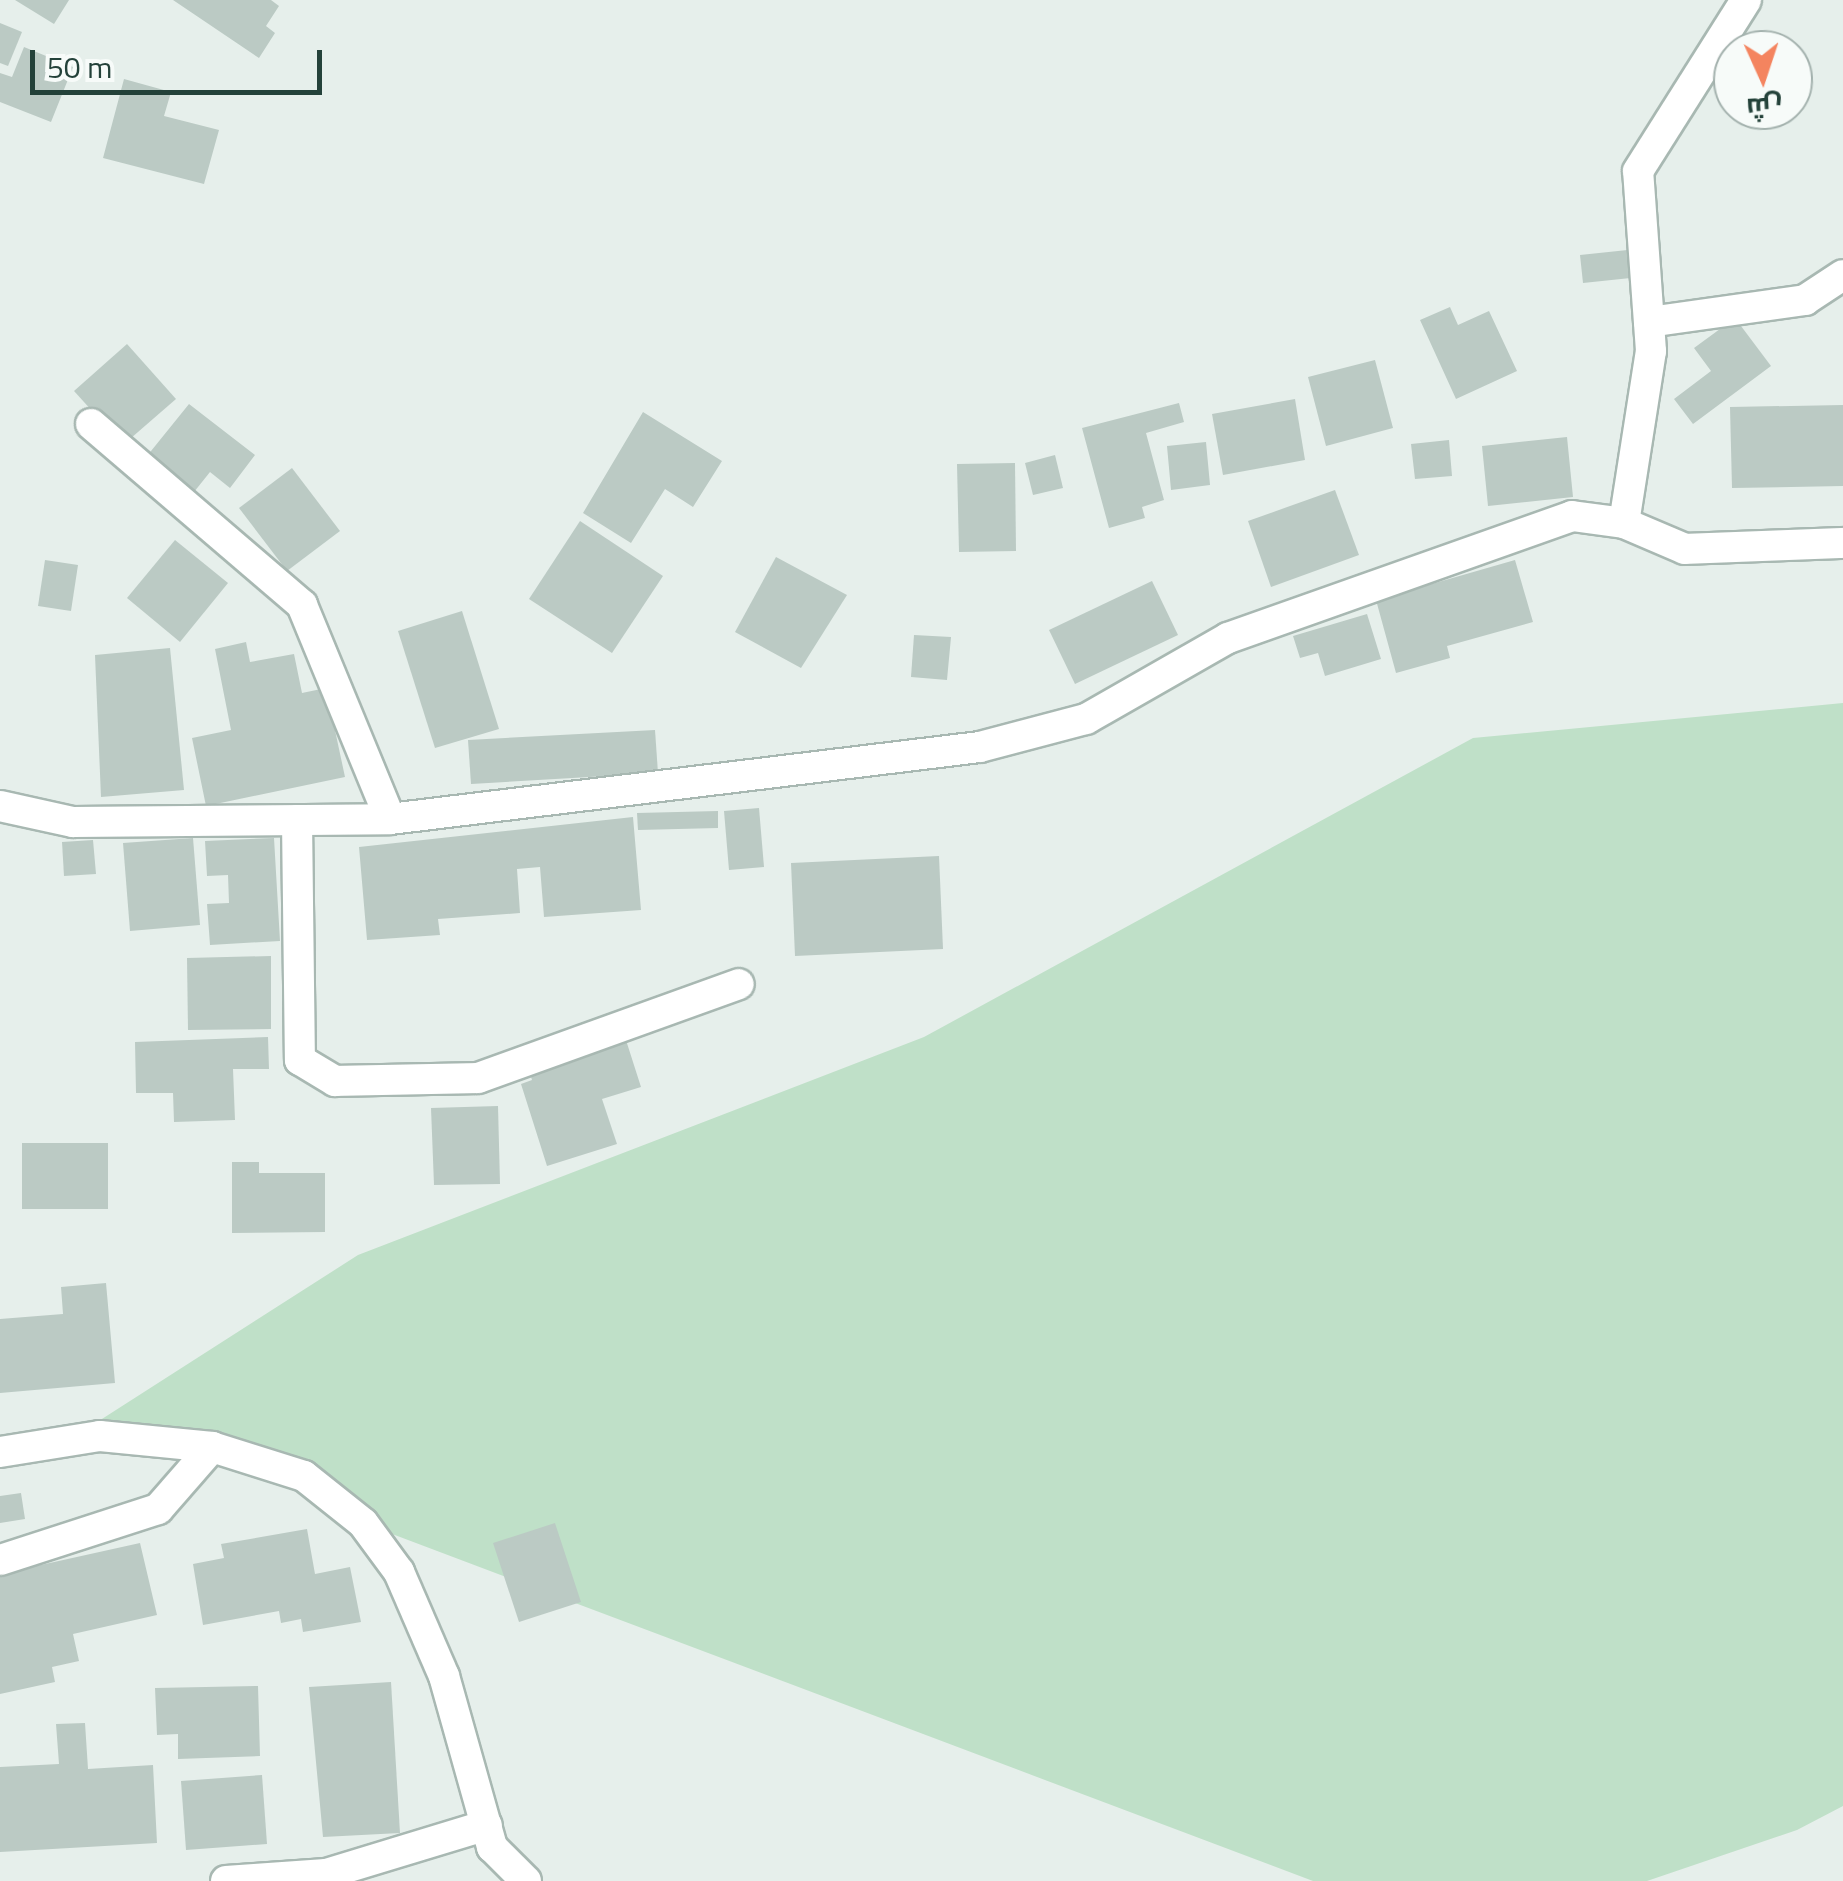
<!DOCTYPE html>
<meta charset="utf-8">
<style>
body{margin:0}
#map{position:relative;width:1843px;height:1881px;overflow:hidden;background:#e6efeb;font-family:"Titillium Web",Cairo,sans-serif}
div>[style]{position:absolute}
.green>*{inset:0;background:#bfe0c8}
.building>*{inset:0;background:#bbcac4}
.roads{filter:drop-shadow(2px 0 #a8b8b2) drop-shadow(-2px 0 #a8b8b2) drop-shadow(0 2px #a8b8b2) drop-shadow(0 -2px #a8b8b2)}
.street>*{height:30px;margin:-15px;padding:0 15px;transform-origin:15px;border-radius:15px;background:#fff}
span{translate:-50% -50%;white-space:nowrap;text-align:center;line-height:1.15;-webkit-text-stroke:8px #f7fbf9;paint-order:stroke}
.north{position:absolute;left:1713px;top:30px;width:100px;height:100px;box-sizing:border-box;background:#f7fbf9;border:2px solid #a3b1ad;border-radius:50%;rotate:177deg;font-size:28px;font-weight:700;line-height:40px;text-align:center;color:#24423a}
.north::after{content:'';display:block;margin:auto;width:35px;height:45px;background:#f4845f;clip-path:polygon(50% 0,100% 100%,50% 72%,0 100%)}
.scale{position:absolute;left:30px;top:50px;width:292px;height:45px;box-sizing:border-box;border:5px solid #24423a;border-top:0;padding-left:12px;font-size:30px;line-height:35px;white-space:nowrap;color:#24423a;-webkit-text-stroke:8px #f7fbf9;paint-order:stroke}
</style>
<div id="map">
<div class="green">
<div style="clip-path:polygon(1843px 703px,1843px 1806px,1797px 1830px,1647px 1881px,1313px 1881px,363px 1523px,304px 1476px,66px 1442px,358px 1255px,924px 1037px,1473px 738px)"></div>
</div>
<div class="building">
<div style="clip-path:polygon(15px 0,69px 0,54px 24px)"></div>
<div style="clip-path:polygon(173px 0,271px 0,279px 6px,266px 26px,275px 33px,259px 58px)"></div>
<div style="clip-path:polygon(0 23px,22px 32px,8px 66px,0 63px)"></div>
<div style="clip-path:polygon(24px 47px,73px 67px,51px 122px,0 102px,0 73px,12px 77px)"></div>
<div style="clip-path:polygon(124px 79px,171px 92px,164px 116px,219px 130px,204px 184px,103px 158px)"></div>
<div style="clip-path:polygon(1637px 249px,1640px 277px,1583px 283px,1580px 255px)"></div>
<div style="clip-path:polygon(1450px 307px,1458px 325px,1489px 311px,1517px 371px,1456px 399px,1420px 320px)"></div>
<div style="clip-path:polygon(1735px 318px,1771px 366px,1693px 424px,1674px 399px,1711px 371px,1694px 348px)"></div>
<div style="clip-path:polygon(127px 344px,176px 399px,123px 445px,74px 391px)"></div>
<div style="clip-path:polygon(1375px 360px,1393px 428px,1326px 446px,1308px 377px)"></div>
<div style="clip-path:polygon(1295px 399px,1305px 460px,1223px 475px,1212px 414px)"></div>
<div style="clip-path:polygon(1179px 403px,1184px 422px,1146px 433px,1164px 500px,1142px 507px,1145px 518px,1109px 528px,1082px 428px)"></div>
<div style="clip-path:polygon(189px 404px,255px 455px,230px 488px,210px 472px,194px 492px,147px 456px)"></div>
<div style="clip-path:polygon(1843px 405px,1843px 486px,1732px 488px,1730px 407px)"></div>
<div style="clip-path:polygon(643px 412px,722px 461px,693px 507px,665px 489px,631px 543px,583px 513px)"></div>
<div style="clip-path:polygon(1567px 437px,1573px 497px,1488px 506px,1482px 446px)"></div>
<div style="clip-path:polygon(1449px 440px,1452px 476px,1415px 479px,1411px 444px)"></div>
<div style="clip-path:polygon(1206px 442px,1210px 485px,1171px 490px,1167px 446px)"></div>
<div style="clip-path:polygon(1055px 455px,1063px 488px,1033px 495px,1025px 463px)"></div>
<div style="clip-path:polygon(1015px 463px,1016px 551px,959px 552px,957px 464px)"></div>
<div style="clip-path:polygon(292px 468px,340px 531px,287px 571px,239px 508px)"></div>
<div style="clip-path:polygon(1335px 490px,1359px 555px,1271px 587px,1248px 521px)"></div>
<div style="clip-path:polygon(580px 521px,663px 576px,612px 653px,529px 599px)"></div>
<div style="clip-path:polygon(175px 540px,228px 583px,180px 642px,127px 598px)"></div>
<div style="clip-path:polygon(776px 557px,847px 595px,801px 668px,735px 632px)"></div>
<div style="clip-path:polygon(45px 560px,78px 565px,71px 611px,38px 606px)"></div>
<div style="clip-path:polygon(1515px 560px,1533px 622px,1447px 646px,1450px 658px,1396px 673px,1376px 600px)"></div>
<div style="clip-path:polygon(1152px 581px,1178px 635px,1075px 684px,1049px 630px)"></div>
<div style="clip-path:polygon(462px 611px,499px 729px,435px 748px,398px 631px)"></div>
<div style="clip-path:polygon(1367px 614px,1381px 659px,1325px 676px,1318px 653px,1300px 658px,1293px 636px)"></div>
<div style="clip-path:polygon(914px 635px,951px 637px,947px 680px,911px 677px)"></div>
<div style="clip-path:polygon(246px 642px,250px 662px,294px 654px,302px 693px,326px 688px,345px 777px,206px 806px,192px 738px,231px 730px,215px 649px)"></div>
<div style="clip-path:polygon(170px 648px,184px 790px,101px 797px,95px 655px)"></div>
<div style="clip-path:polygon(655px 730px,658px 773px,471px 784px,468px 740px)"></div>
<div style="clip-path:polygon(759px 808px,764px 867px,729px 870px,724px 811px)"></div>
<div style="clip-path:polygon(718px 811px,718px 828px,638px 830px,637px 813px)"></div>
<div style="clip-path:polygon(633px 817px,641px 910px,544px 917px,540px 867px,517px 869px,520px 913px,438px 919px,440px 935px,367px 940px,359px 847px)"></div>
<div style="clip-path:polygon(193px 838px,200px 925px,130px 931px,123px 843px)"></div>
<div style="clip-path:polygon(274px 838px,280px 941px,210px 945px,207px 904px,229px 903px,228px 875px,207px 876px,205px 841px)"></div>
<div style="clip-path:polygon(93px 840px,96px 874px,64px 876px,62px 842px)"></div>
<div style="clip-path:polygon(939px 856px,943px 949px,795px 956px,791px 863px)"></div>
<div style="clip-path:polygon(271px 956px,271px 1029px,188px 1030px,187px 958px)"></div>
<div style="clip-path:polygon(268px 1037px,269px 1069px,233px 1069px,235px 1120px,174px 1122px,173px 1093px,136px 1093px,135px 1042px)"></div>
<div style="clip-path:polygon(625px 1037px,641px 1087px,602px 1099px,617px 1144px,547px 1166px,521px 1084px,532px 1080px,528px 1067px)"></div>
<div style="clip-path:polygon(498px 1106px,500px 1184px,434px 1185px,431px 1108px)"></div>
<div style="clip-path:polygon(22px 1143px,108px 1143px,108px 1209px,22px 1209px)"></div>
<div style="clip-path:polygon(232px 1162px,259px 1162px,259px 1173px,325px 1173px,325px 1232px,232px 1233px)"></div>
<div style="clip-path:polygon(106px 1283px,115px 1383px,0 1393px,0 1319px,63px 1314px,61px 1287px)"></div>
<div style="clip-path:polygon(21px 1493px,25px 1519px,0 1523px,0 1496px)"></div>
<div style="clip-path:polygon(555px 1523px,581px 1602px,519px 1622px,493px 1543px)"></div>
<div style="clip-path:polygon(307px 1529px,315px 1574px,350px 1567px,361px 1622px,303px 1632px,301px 1619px,281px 1623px,279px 1611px,203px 1625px,193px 1564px,224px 1558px,221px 1544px)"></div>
<div style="clip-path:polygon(140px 1543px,157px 1615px,73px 1634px,79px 1661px,52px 1667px,55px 1682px,0 1694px,0 1574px)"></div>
<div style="clip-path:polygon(391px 1682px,400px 1833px,323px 1837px,309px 1687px)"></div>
<div style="clip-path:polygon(258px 1686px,260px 1756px,178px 1759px,178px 1734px,157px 1735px,155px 1688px)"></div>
<div style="clip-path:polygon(85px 1723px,88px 1769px,153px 1765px,157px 1843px,0 1852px,0 1767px,59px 1764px,56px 1724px)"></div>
<div style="clip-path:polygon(262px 1775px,267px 1844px,186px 1850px,181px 1781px)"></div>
</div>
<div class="roads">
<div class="street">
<div style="left:1649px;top:322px;width:158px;rotate:-8deg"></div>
<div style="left:1805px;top:300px;width:45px;rotate:-33.3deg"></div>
<div style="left:91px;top:424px;width:278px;rotate:40.6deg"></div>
<div style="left:302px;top:605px;width:231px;rotate:67.6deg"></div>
<div style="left:1624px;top:523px;width:174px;rotate:-81.1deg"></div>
<div style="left:1651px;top:351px;width:180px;rotate:-94.1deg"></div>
<div style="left:1638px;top:171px;width:202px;rotate:-57.7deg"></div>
<div style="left:0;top:806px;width:75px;rotate:12.4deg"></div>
<div style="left:73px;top:822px;width:317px;rotate:-0.5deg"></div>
<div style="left:390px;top:819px;width:594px;rotate:-6.96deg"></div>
<div style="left:980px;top:747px;width:110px;rotate:-14.8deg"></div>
<div style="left:1086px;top:719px;width:163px;rotate:-29.7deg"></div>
<div style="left:1228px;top:638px;width:365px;rotate:-19.5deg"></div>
<div style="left:1572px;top:516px;width:52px;rotate:7.7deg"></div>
<div style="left:1624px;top:523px;width:66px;rotate:23.1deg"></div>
<div style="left:1685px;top:549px;width:158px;rotate:-2.2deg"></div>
<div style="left:297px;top:820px;width:240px;rotate:89.3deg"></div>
<div style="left:300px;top:1060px;width:41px;rotate:31deg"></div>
<div style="left:335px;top:1081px;width:143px;rotate:-1.2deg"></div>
<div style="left:478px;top:1078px;width:277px;rotate:-19.8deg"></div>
<div style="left:0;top:1452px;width:101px;rotate:-9.1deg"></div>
<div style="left:100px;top:1436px;width:113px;rotate:5.6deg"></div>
<div style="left:212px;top:1447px;width:96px;rotate:17.5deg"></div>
<div style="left:304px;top:1476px;width:75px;rotate:38.5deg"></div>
<div style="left:363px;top:1523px;width:61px;rotate:53.7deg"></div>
<div style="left:399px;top:1572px;width:113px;rotate:66.6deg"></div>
<div style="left:444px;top:1676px;width:178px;rotate:74.3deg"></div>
<div style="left:492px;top:1847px;width:48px;rotate:45deg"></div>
<div style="left:0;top:1560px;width:166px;rotate:-17.9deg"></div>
<div style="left:158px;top:1509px;width:82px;rotate:-48.9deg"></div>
<div style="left:226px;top:1881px;width:100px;rotate:-4deg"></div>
<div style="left:326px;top:1874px;width:168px;rotate:-16.9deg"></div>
</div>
</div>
<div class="north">ش</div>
<div class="scale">50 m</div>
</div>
